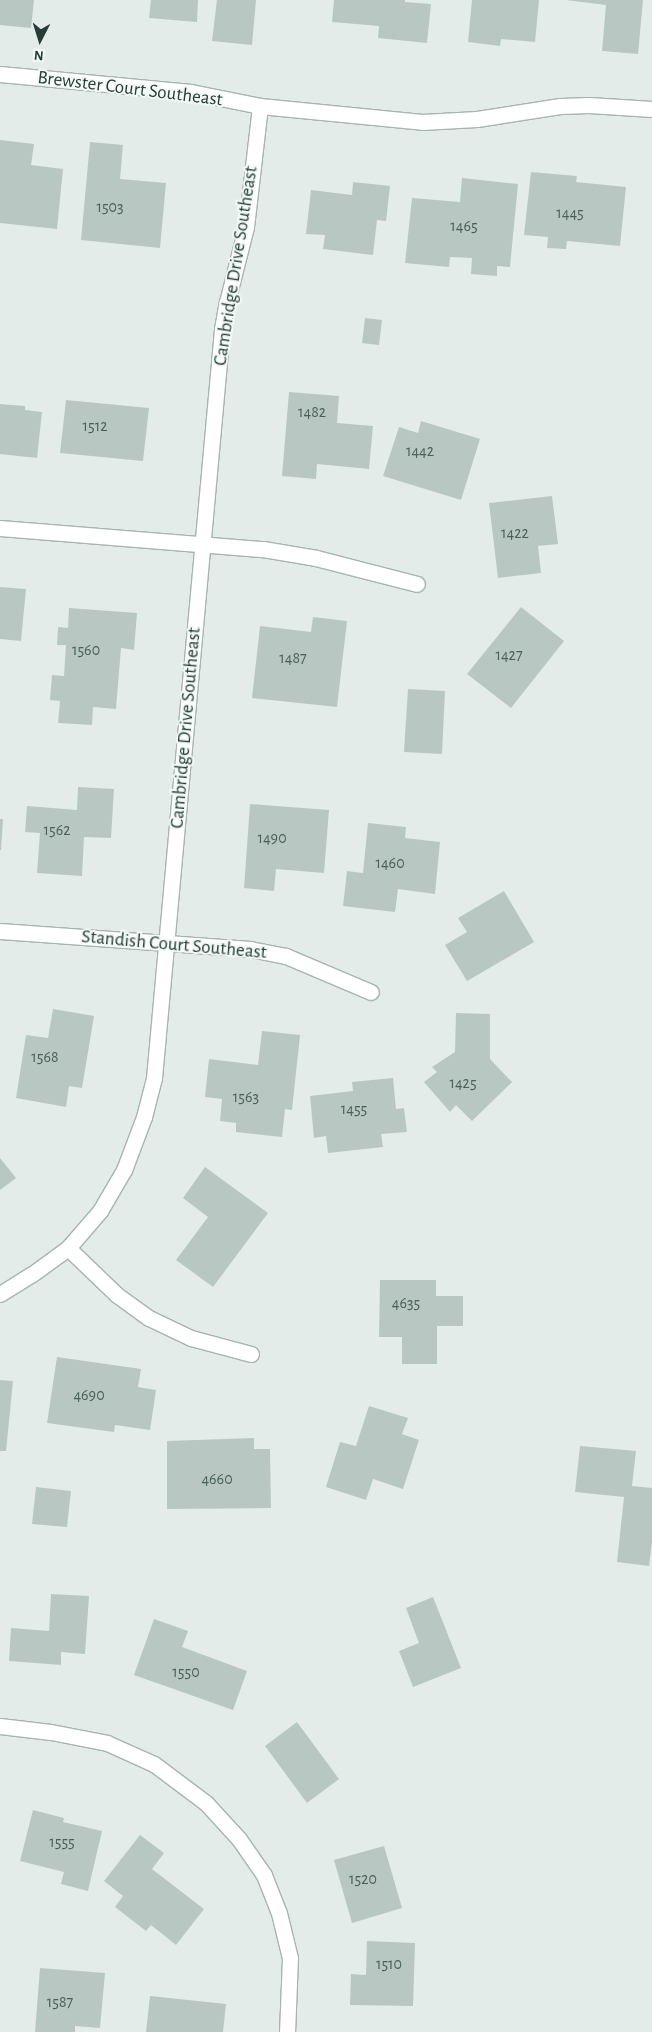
<!DOCTYPE html>
<style>
body{margin:0}
#map{position:relative;width:652px;height:2032px;overflow:hidden;background:#e4ece9;font-family:"Alegreya Sans",sans-serif}
div>[style]{position:absolute}
.building>*{inset:0;background:#b9c7c2}
.roads{filter:drop-shadow(1px 0 #a7b4b0) drop-shadow(-1px 0 #a7b4b0) drop-shadow(0 1px #a7b4b0) drop-shadow(0 -1px #a7b4b0)}
.minor>*{height:15px;margin:-7.5px;padding:0 7.5px;transform-origin:7.5px;border-radius:7.5px;background:#fff}
span{translate:-50% -50%;white-space:nowrap;text-align:center;line-height:1.15;-webkit-text-stroke:4px #f4f9f7;paint-order:stroke}
.number-label{font-size:16px;color:#49605a}
.number-label span{-webkit-text-stroke-width:0}
.street-label{font-size:19px;color:#243d37}
.north{position:absolute;left:15px;top:15px;width:50px;height:50px;-webkit-text-stroke:4px #f4f9f7;paint-order:stroke;rotate:185deg;font-size:14px;font-weight:700;line-height:20px;text-align:center;color:#243d37}
.north::after{content:'';display:block;margin:auto;width:18px;height:22px;background:#243d37;clip-path:polygon(50% 0,100% 100%,50% 72%,0 100%)}
</style>
<div id="map">
<div class="building">
<div style="clip-path:polygon(0 0,34px 0,31px 28px,0 25px)"></div>
<div style="clip-path:polygon(151px 0,198px 0,197px 22px,149px 18px)"></div>
<div style="clip-path:polygon(217px 0,256px 0,252px 45px,212px 41px)"></div>
<div style="clip-path:polygon(334px 0,405px 0,405px 2px,431px 4px,427px 43px,378px 38px,379px 26px,332px 22px)"></div>
<div style="clip-path:polygon(472px 0,539px 0,535px 42px,501px 39px,500px 46px,468px 42px)"></div>
<div style="clip-path:polygon(566px 0,643px 0,638px 54px,602px 51px,606px 5px)"></div>
<div style="clip-path:polygon(0 140px,34px 144px,31px 165px,63px 169px,57px 229px,0 223px)"></div>
<div style="clip-path:polygon(90px 142px,123px 145px,120px 179px,166px 183px,160px 248px,81px 240px)"></div>
<div style="clip-path:polygon(531px 172px,577px 176px,576px 182px,626px 187px,620px 246px,567px 241px,566px 249px,547px 248px,548px 237px,524px 235px)"></div>
<div style="clip-path:polygon(462px 178px,518px 184px,510px 267px,497px 266px,497px 276px,471px 274px,472px 258px,450px 257px,449px 267px,405px 263px,412px 198px,460px 202px)"></div>
<div style="clip-path:polygon(353px 182px,390px 186px,386px 221px,377px 220px,373px 255px,323px 249px,325px 235px,306px 234px,311px 190px,352px 195px)"></div>
<div style="clip-path:polygon(365px 318px,382px 320px,379px 345px,362px 343px)"></div>
<div style="clip-path:polygon(289px 392px,339px 396px,337px 423px,373px 426px,369px 469px,317px 464px,316px 479px,282px 476px)"></div>
<div style="clip-path:polygon(66px 400px,149px 408px,143px 461px,60px 453px)"></div>
<div style="clip-path:polygon(0 404px,25px 406px,25px 410px,42px 412px,37px 458px,0 454px)"></div>
<div style="clip-path:polygon(421px 421px,480px 439px,461px 500px,383px 476px,399px 427px,418px 433px)"></div>
<div style="clip-path:polygon(552px 496px,558px 544px,538px 546px,541px 573px,498px 578px,489px 503px)"></div>
<div style="clip-path:polygon(0 587px,26px 589px,21px 641px,0 639px)"></div>
<div style="clip-path:polygon(521px 607px,564px 641px,511px 708px,467px 674px)"></div>
<div style="clip-path:polygon(69px 608px,137px 613px,134px 650px,121px 648px,116px 709px,93px 707px,92px 725px,58px 723px,60px 701px,50px 700px,52px 675px,64px 676px,66px 645px,57px 645px,58px 627px,68px 628px)"></div>
<div style="clip-path:polygon(313px 617px,347px 621px,337px 707px,252px 698px,260px 626px,311px 632px)"></div>
<div style="clip-path:polygon(408px 689px,445px 691px,442px 754px,404px 752px)"></div>
<div style="clip-path:polygon(78px 787px,114px 789px,111px 838px,84px 837px,82px 876px,37px 873px,40px 833px,25px 832px,27px 806px,77px 810px)"></div>
<div style="clip-path:polygon(250px 804px,329px 810px,324px 873px,276px 869px,274px 891px,244px 888px)"></div>
<div style="clip-path:polygon(0 819px,3px 819px,1px 850px,0 850px)"></div>
<div style="clip-path:polygon(368px 823px,406px 827px,405px 838px,440px 842px,435px 894px,398px 889px,395px 912px,343px 906px,347px 871px,363px 873px)"></div>
<div style="clip-path:polygon(504px 891px,534px 942px,467px 981px,445px 945px,467px 932px,458px 918px)"></div>
<div style="clip-path:polygon(53px 1009px,94px 1016px,82px 1088px,69px 1086px,66px 1107px,16px 1098px,26px 1035px,48px 1038px)"></div>
<div style="clip-path:polygon(456px 1013px,490px 1014px,490px 1059px,512px 1082px,472px 1121px,456px 1105px,450px 1112px,424px 1082px,437px 1072px,432px 1067px,455px 1052px)"></div>
<div style="clip-path:polygon(262px 1031px,300px 1035px,292px 1110px,285px 1109px,282px 1137px,236px 1132px,236px 1123px,220px 1121px,222px 1099px,205px 1097px,209px 1059px,258px 1065px)"></div>
<div style="clip-path:polygon(393px 1078px,396px 1109px,404px 1108px,407px 1132px,381px 1134px,383px 1147px,328px 1153px,326px 1136px,314px 1138px,310px 1096px,353px 1091px,352px 1082px)"></div>
<div style="clip-path:polygon(0 1158px,16px 1178px,0 1190px)"></div>
<div style="clip-path:polygon(205px 1167px,268px 1213px,213px 1287px,176px 1260px,208px 1217px,183px 1198px)"></div>
<div style="clip-path:polygon(380px 1280px,436px 1280px,436px 1296px,463px 1296px,463px 1326px,437px 1326px,437px 1364px,402px 1364px,402px 1337px,379px 1337px)"></div>
<div style="clip-path:polygon(57px 1357px,141px 1369px,138px 1387px,156px 1390px,150px 1430px,115px 1425px,114px 1432px,47px 1423px)"></div>
<div style="clip-path:polygon(0 1380px,13px 1381px,6px 1451px,0 1451px)"></div>
<div style="clip-path:polygon(369px 1406px,408px 1418px,402px 1434px,419px 1440px,403px 1489px,373px 1479px,366px 1500px,326px 1487px,340px 1442px,356px 1446px)"></div>
<div style="clip-path:polygon(254px 1438px,254px 1449px,270px 1449px,271px 1508px,167px 1509px,167px 1441px)"></div>
<div style="clip-path:polygon(580px 1446px,636px 1451px,632px 1486px,652px 1488px,652px 1542px,649px 1566px,617px 1562px,624px 1497px,575px 1492px)"></div>
<div style="clip-path:polygon(36px 1487px,71px 1491px,67px 1527px,32px 1524px)"></div>
<div style="clip-path:polygon(51px 1594px,89px 1596px,85px 1654px,61px 1652px,61px 1665px,9px 1661px,11px 1628px,49px 1631px)"></div>
<div style="clip-path:polygon(433px 1597px,461px 1668px,413px 1687px,399px 1651px,419px 1643px,406px 1608px)"></div>
<div style="clip-path:polygon(154px 1619px,188px 1631px,182px 1647px,247px 1671px,233px 1710px,134px 1675px)"></div>
<div style="clip-path:polygon(297px 1722px,339px 1779px,307px 1803px,265px 1746px)"></div>
<div style="clip-path:polygon(33px 1810px,64px 1818px,63px 1822px,102px 1831px,88px 1891px,61px 1884px,64px 1872px,20px 1861px)"></div>
<div style="clip-path:polygon(140px 1835px,164px 1853px,152px 1869px,204px 1909px,176px 1945px,151px 1925px,146px 1931px,115px 1907px,123px 1896px,104px 1881px)"></div>
<div style="clip-path:polygon(384px 1846px,402px 1908px,352px 1923px,334px 1860px)"></div>
<div style="clip-path:polygon(367px 1941px,415px 1943px,413px 2006px,350px 2005px,351px 1974px,366px 1975px)"></div>
<div style="clip-path:polygon(40px 1968px,105px 1973px,100px 2028px,75px 2026px,75px 2032px,35px 2032px)"></div>
<div style="clip-path:polygon(150px 1996px,226px 2004px,223px 2032px,146px 2032px)"></div>
</div>
<div class="roads">
<div class="minor">
<div style="left:0;top:74px;width:192px;rotate:5.4deg"></div>
<div style="left:191px;top:92px;width:70px;rotate:11.5deg"></div>
<div style="left:260px;top:106px;width:163px;rotate:5.6deg"></div>
<div style="left:422px;top:122px;width:55px;rotate:-3.1deg"></div>
<div style="left:477px;top:119px;width:84px;rotate:-8.9deg"></div>
<div style="left:560px;top:106px;width:29px;rotate:-2deg"></div>
<div style="left:589px;top:105px;width:63px;rotate:3.6deg"></div>
<div style="left:0;top:528px;width:264px;rotate:4.6deg"></div>
<div style="left:263px;top:549px;width:54px;rotate:9.6deg"></div>
<div style="left:316px;top:558px;width:104px;rotate:14.4deg"></div>
<div style="left:0;top:931px;width:251px;rotate:4.1deg"></div>
<div style="left:250px;top:949px;width:37px;rotate:11deg"></div>
<div style="left:286px;top:956px;width:92px;rotate:23deg"></div>
<div style="left:68px;top:1248px;width:68px;rotate:43.8deg"></div>
<div style="left:117px;top:1295px;width:39px;rotate:36deg"></div>
<div style="left:149px;top:1318px;width:47px;rotate:25.5deg"></div>
<div style="left:191px;top:1338px;width:62px;rotate:14.9deg"></div>
<div style="left:0;top:1294px;width:36px;rotate:-32deg"></div>
<div style="left:31px;top:1275px;width:46px;rotate:-36.1deg"></div>
<div style="left:68px;top:1248px;width:49px;rotate:-49.1deg"></div>
<div style="left:100px;top:1211px;width:48px;rotate:-59.7deg"></div>
<div style="left:124px;top:1170px;width:57px;rotate:-69.3deg"></div>
<div style="left:144px;top:1117px;width:40px;rotate:-75.6deg"></div>
<div style="left:154px;top:1078px;width:752px;rotate:-84.81deg"></div>
<div style="left:222px;top:329px;width:27px;rotate:-80deg"></div>
<div style="left:227px;top:302px;width:77px;rotate:-75.8deg"></div>
<div style="left:246px;top:227px;width:122px;rotate:-83.4deg"></div>
<div style="left:0;top:1726px;width:51px;rotate:6.7deg"></div>
<div style="left:51px;top:1732px;width:57px;rotate:11.1deg"></div>
<div style="left:107px;top:1743px;width:51px;rotate:24.1deg"></div>
<div style="left:154px;top:1764px;width:65px;rotate:36.9deg"></div>
<div style="left:206px;top:1803px;width:49px;rotate:47.5deg"></div>
<div style="left:239px;top:1839px;width:44px;rotate:55.2deg"></div>
<div style="left:264px;top:1875px;width:41px;rotate:68.5deg"></div>
<div style="left:279px;top:1913px;width:46px;rotate:76.3deg"></div>
<div style="left:290px;top:1958px;width:74px;rotate:92.3deg"></div>
</div>
</div>
<div class="number-label">
<span style="left:110px;top:207px">1503</span>
<span style="left:570px;top:213px">1445</span>
<span style="left:464px;top:226px">1465</span>
<span style="left:312px;top:412px">1482</span>
<span style="left:95px;top:426px">1512</span>
<span style="left:420px;top:451px">1442</span>
<span style="left:515px;top:533px">1422</span>
<span style="left:86px;top:650px">1560</span>
<span style="left:509px;top:655px">1427</span>
<span style="left:293px;top:658px">1487</span>
<span style="left:57px;top:830px">1562</span>
<span style="left:272px;top:838px">1490</span>
<span style="left:390px;top:863px">1460</span>
<span style="left:45px;top:1057px">1568</span>
<span style="left:463px;top:1083px">1425</span>
<span style="left:246px;top:1097px">1563</span>
<span style="left:354px;top:1109px">1455</span>
<span style="left:406px;top:1303px">4635</span>
<span style="left:89px;top:1395px">4690</span>
<span style="left:217px;top:1479px">4660</span>
<span style="left:186px;top:1672px">1550</span>
<span style="left:62px;top:1842px">1555</span>
<span style="left:363px;top:1879px">1520</span>
<span style="left:389px;top:1964px">1510</span>
<span style="left:60px;top:2002px">1587</span>
</div>
<div class="street-label">
<span style="left:130px;top:89px;rotate:7deg">Brewster Court Southeast</span>
<span style="left:236px;top:266px;rotate:-81deg">Cambridge Drive Southeast</span>
<span style="left:186px;top:728px;rotate:-85deg">Cambridge Drive Southeast</span>
<span style="left:174px;top:945px;rotate:5deg">Standish Court Southeast</span>
</div>
<div class="north">N</div>
</div>
